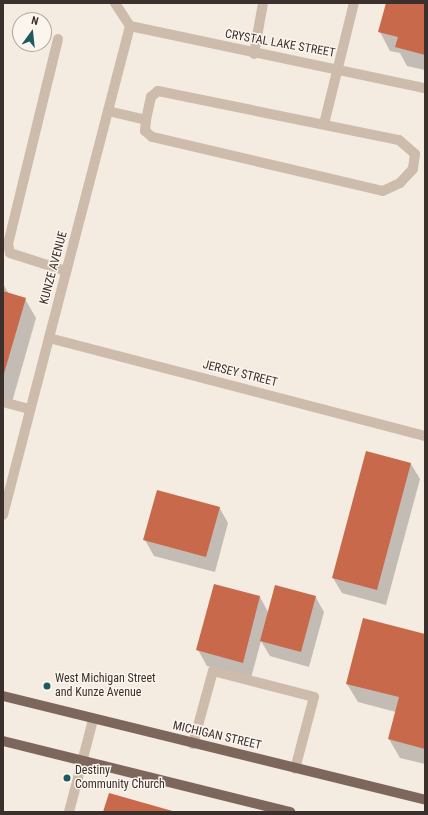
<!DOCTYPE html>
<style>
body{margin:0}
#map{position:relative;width:428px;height:815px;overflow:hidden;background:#f4ebe1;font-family:"Roboto Condensed",sans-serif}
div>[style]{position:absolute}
.shadow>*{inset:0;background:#0003}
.building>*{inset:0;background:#c8694b}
.minor>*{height:10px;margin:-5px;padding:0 5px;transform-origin:5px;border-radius:5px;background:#cdbbac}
.major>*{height:10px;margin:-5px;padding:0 5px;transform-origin:5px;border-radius:5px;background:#7d675c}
.dots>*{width:11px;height:11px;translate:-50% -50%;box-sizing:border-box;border:2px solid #fbf5ee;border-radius:50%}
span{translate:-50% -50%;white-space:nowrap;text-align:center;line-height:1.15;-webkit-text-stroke:3px #fbf5ee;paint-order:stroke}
.street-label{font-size:12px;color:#3b302b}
.poi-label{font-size:12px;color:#3b302b}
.left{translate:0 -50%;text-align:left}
.frame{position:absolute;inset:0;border:4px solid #3b302b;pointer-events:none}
.north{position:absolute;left:12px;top:12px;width:40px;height:40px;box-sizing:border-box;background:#fbf5ee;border:1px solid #aea6a0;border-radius:50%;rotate:15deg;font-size:11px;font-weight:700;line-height:16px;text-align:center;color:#3b302b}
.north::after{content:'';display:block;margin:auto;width:14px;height:18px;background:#1f5a5e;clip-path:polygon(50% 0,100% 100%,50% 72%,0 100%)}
</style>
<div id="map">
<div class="shadow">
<div style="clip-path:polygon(387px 3px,425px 3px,425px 70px,407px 66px,400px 53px,390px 51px,380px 32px)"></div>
<div style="clip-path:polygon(3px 284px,9px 294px,25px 299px,36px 318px,12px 402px,3px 400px)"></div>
<div style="clip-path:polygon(367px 452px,411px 464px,420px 479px,386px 605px,342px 593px,333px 578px)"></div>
<div style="clip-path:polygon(219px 507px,228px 523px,215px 572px,154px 556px,145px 540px)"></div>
<div style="clip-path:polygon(215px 585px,260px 597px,268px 612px,315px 596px,324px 612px,309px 667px,270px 656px,261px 641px,251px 678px,207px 666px,198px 650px)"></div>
<div style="clip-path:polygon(425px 635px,425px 764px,400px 758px,389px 739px,396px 712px,358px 702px,347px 684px)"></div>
</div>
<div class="building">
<div style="clip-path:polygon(386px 3px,425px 3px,425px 55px,395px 47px,398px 37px,378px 32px)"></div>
<div style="clip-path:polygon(3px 291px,26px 298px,3px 377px)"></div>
<div style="clip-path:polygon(366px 451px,411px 463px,377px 590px,332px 578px)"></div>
<div style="clip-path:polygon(157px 490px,220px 507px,206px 557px,143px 540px)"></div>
<div style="clip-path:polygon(214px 584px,260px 596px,243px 663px,196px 650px)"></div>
<div style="clip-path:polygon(275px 585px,316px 596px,301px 652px,260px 641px)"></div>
<div style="clip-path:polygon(363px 618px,425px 634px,425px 749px,388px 739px,399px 697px,346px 684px)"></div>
<div style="clip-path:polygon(109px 793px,176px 812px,103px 812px)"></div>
</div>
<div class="minor">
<div style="left:115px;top:3px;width:27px;rotate:57deg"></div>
<div style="left:130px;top:26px;width:301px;rotate:11.9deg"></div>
<div style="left:58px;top:39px;width:211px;rotate:103.7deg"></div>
<div style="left:8px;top:244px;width:9px;rotate:77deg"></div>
<div style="left:10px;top:253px;width:59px;rotate:17.8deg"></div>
<div style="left:254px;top:54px;width:52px;rotate:-80deg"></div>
<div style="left:158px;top:91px;width:246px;rotate:11.5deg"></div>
<div style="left:399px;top:140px;width:21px;rotate:41deg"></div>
<div style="left:415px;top:154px;width:15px;rotate:98deg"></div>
<div style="left:413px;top:169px;width:19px;rotate:133deg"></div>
<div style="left:400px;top:183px;width:19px;rotate:155deg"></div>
<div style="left:383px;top:191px;width:237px;rotate:-166.8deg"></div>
<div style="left:152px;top:137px;width:9px;rotate:-139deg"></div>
<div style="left:145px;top:131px;width:11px;rotate:-85deg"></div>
<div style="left:146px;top:120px;width:24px;rotate:-78deg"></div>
<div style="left:151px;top:97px;width:9px;rotate:-41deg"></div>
<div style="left:108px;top:111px;width:39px;rotate:13deg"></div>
<div style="left:324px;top:124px;width:125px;rotate:-76.1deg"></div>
<div style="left:49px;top:338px;width:389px;rotate:14.6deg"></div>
<div style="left:3px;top:402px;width:28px;rotate:15deg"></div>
<div style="left:3px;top:515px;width:505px;rotate:-75.44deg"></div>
<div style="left:193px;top:744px;width:76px;rotate:-74.7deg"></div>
<div style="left:213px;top:671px;width:104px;rotate:14.4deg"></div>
<div style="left:314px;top:697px;width:74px;rotate:104.8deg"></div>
<div style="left:69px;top:812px;width:95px;rotate:-75.4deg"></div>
</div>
<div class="major">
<div style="left:3px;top:696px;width:435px;rotate:13.8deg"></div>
<div style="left:3px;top:741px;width:296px;rotate:13.9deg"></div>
</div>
<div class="dots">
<div style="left:47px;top:686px;background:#1f5a5e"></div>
<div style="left:67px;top:778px;background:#1f5a5e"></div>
</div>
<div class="street-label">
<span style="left:280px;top:44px;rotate:10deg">CRYSTAL LAKE STREET</span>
<span style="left:54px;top:268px;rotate:-75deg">KUNZE AVENUE</span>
<span style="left:240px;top:374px;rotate:14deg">JERSEY STREET</span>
<span style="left:217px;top:736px;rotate:13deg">MICHIGAN STREET</span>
</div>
<div class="poi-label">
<span class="left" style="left:55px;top:686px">West Michigan Street<br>and Kunze Avenue</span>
<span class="left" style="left:75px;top:778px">Destiny<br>Community Church</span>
</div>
<div class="frame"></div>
<div class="north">N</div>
</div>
